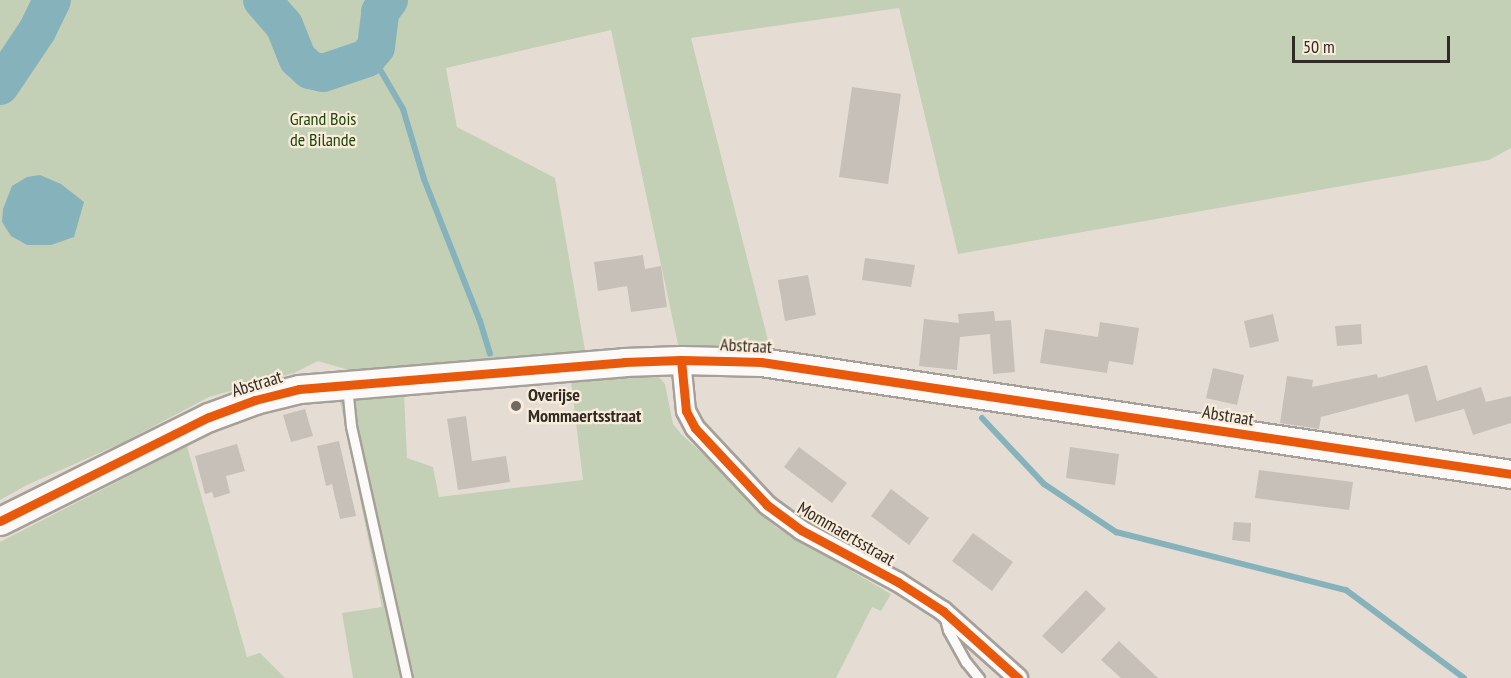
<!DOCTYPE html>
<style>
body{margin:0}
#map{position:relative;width:1511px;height:678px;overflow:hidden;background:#e5ddd4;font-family:"PT Sans Narrow",sans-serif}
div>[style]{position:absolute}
.green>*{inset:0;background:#c3d0b6}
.water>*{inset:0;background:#86b3bb}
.stream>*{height:6px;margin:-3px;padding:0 3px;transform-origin:3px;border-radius:3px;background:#86b3bb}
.river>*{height:38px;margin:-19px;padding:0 19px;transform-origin:19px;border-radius:19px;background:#86b3bb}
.building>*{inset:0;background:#c6c0b8}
.roads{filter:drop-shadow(2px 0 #a6a099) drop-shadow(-2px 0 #a6a099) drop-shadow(0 2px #a6a099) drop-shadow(0 -2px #a6a099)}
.lane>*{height:9px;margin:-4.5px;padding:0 4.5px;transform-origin:4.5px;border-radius:4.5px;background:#fbfaf9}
.street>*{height:18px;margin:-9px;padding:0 9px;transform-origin:9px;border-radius:9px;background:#fbfaf9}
.secondary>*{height:27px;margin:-13.5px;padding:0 13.5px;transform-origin:13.5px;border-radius:13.5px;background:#fbfaf9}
.cycleway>*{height:9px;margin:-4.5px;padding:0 4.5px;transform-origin:4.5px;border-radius:4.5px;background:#e8590c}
.dots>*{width:16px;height:16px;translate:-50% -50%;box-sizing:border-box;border:3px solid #f9ecda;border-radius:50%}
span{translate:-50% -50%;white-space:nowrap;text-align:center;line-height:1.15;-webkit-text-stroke:4.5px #f9ecda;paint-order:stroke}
.park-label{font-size:18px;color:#1a470a}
.street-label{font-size:18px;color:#302b24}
.poi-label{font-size:18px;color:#302b24;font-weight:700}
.left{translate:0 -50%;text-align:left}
.scale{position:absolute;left:1292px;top:36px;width:158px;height:27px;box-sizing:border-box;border:3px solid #302b24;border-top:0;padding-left:8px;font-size:18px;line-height:21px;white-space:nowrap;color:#302b24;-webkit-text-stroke:4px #f9ecda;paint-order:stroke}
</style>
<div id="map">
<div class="green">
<div style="clip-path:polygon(0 0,1511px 0,1511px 148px,1489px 160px,958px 254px,899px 8px,691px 38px,771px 352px,679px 349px,611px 30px,446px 68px,457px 127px,555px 178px,586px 356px,366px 375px,318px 361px,294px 373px,209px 397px,122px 443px,27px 485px,0 500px)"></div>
<div style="clip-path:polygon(657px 375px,665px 384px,673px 424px,681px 434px,702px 453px,776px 527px,891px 594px,881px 611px,872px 607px,836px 678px,353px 678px,342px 613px,382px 607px,340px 401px,404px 393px,407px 458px,433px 467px,439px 497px,583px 480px,571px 381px)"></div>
<div style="clip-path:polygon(187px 446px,247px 657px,260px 653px,285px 678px,0 678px,0 542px)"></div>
</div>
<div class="water">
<div style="clip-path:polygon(40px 175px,61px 184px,84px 202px,74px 237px,51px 245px,27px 245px,11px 236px,2px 222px,3px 209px,12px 186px,27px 177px)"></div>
</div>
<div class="stream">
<div style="left:371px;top:54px;width:64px;rotate:59.8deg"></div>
<div style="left:403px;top:109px;width:73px;rotate:73.3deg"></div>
<div style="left:424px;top:179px;width:153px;rotate:68.5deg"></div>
<div style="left:480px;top:321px;width:34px;rotate:73deg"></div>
<div style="left:982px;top:418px;width:91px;rotate:46.8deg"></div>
<div style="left:1044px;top:484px;width:87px;rotate:33.7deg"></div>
<div style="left:1116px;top:532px;width:237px;rotate:14.2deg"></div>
<div style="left:1346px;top:590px;width:147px;rotate:36.7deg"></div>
</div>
<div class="river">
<div style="left:262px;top:0;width:33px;rotate:49deg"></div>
<div style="left:284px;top:25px;width:37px;rotate:68deg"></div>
<div style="left:298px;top:59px;width:16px;rotate:43deg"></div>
<div style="left:310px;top:70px;width:13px;rotate:13deg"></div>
<div style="left:323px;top:73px;width:46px;rotate:-18.8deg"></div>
<div style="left:367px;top:58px;width:14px;rotate:-51deg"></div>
<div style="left:376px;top:47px;width:35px;rotate:-83deg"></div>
<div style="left:380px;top:12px;width:15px;rotate:-53deg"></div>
<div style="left:0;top:86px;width:66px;rotate:-56.1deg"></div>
<div style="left:37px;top:31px;width:34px;rotate:-64deg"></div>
</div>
<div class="building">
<div style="clip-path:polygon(852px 87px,901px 94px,888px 184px,839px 177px)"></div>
<div style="clip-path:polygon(643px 255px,645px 269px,661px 266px,667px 307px,631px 312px,627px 286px,598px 291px,594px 262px)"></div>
<div style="clip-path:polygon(865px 258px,915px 265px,911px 287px,862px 280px)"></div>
<div style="clip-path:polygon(808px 275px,816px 315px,785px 321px,778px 280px)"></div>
<div style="clip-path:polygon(994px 311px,995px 321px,1011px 320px,1015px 372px,993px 374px,990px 334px,960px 337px,957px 370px,919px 366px,924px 319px,959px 323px,958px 314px)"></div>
<div style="clip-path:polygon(1273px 314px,1279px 341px,1250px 348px,1244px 321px)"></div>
<div style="clip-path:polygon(1100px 322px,1139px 328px,1133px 365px,1109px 361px,1107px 373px,1040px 363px,1045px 329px,1098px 337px)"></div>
<div style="clip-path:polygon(1361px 324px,1362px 344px,1337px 346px,1335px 326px)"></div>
<div style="clip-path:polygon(1427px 365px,1437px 401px,1481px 387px,1486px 402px,1511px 396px,1511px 423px,1473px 435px,1464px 409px,1415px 422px,1408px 394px,1321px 417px,1319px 429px,1280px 423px,1287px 376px,1313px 380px,1312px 387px,1377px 374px,1378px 378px)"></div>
<div style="clip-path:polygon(1213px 368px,1244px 375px,1237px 405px,1206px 398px)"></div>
<div style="clip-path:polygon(305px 409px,313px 436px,291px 442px,283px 415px)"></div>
<div style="clip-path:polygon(466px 416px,472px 461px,506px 456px,510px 482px,458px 490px,447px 419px)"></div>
<div style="clip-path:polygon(339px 441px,356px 516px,340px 519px,332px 484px,326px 486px,317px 446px)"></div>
<div style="clip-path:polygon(237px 444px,245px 471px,226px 476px,230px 493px,214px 498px,212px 492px,205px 494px,195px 456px)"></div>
<div style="clip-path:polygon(799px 447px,847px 483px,832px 503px,784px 467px)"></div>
<div style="clip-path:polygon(1070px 447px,1119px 454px,1115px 485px,1066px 478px)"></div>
<div style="clip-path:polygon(1259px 470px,1353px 482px,1349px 510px,1255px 498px)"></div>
<div style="clip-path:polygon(891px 489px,929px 518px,909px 545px,871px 516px)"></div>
<div style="clip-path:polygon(1234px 522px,1251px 523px,1250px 542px,1232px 540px)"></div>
<div style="clip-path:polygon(973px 533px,1013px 562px,992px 591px,952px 561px)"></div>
<div style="clip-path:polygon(1086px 590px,1106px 609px,1062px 654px,1042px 636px)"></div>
<div style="clip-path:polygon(1119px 641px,1158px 678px,1121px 678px,1101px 660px)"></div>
</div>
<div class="roads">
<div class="lane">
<div style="left:347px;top:386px;width:40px;rotate:84.3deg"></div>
<div style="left:351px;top:426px;width:258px;rotate:77.5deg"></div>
<div style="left:944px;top:615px;width:16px;rotate:75deg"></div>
<div style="left:948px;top:630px;width:37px;rotate:61deg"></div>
<div style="left:966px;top:662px;width:21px;rotate:51deg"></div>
</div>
<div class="street">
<div style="left:681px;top:360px;width:51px;rotate:84.4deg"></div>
<div style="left:686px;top:411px;width:19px;rotate:62deg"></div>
<div style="left:695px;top:428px;width:105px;rotate:46.9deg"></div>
<div style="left:767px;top:505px;width:42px;rotate:36.3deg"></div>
<div style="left:801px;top:530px;width:110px;rotate:28.2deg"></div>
<div style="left:898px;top:582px;width:54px;rotate:32.8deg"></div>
<div style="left:943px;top:611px;width:101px;rotate:41.8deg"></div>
</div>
<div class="secondary">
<div style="left:0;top:521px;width:233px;rotate:-26.5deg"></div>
<div style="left:209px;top:417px;width:49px;rotate:-20.3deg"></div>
<div style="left:255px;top:400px;width:45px;rotate:-14deg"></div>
<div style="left:299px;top:389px;width:326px;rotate:-4.7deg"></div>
<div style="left:624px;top:362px;width:57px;rotate:-2deg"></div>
<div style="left:681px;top:360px;width:80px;rotate:1.4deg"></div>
<div style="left:761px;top:362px;width:758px;rotate:8.49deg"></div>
</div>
</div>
<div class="cycleway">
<div style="left:681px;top:360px;width:51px;rotate:84.4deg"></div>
<div style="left:686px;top:411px;width:19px;rotate:62deg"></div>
<div style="left:695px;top:428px;width:105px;rotate:46.9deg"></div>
<div style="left:767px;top:505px;width:42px;rotate:36.3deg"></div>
<div style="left:801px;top:530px;width:110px;rotate:28.2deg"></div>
<div style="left:898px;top:582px;width:54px;rotate:32.8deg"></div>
<div style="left:943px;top:611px;width:101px;rotate:41.8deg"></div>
<div style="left:0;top:521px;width:233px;rotate:-26.5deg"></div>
<div style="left:209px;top:417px;width:49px;rotate:-20.3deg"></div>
<div style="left:255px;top:400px;width:45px;rotate:-14deg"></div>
<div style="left:299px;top:389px;width:326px;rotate:-4.7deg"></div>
<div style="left:624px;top:362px;width:57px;rotate:-2deg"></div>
<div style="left:681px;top:360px;width:80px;rotate:1.4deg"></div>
<div style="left:761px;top:362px;width:758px;rotate:8.49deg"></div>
</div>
<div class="dots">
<div style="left:516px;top:406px;background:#6f6962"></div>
</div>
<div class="park-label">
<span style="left:323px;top:130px">Grand Bois<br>de Bilande</span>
</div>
<div class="street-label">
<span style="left:746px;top:346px;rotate:3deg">Abstraat</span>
<span style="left:257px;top:384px;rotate:-17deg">Abstraat</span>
<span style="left:1228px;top:416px;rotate:9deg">Abstraat</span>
<span style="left:846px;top:534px;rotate:30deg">Mommaertsstraat</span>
</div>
<div class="poi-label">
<span class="left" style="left:528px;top:406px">Overijse<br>Mommaertsstraat</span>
</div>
<div class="scale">50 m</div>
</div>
